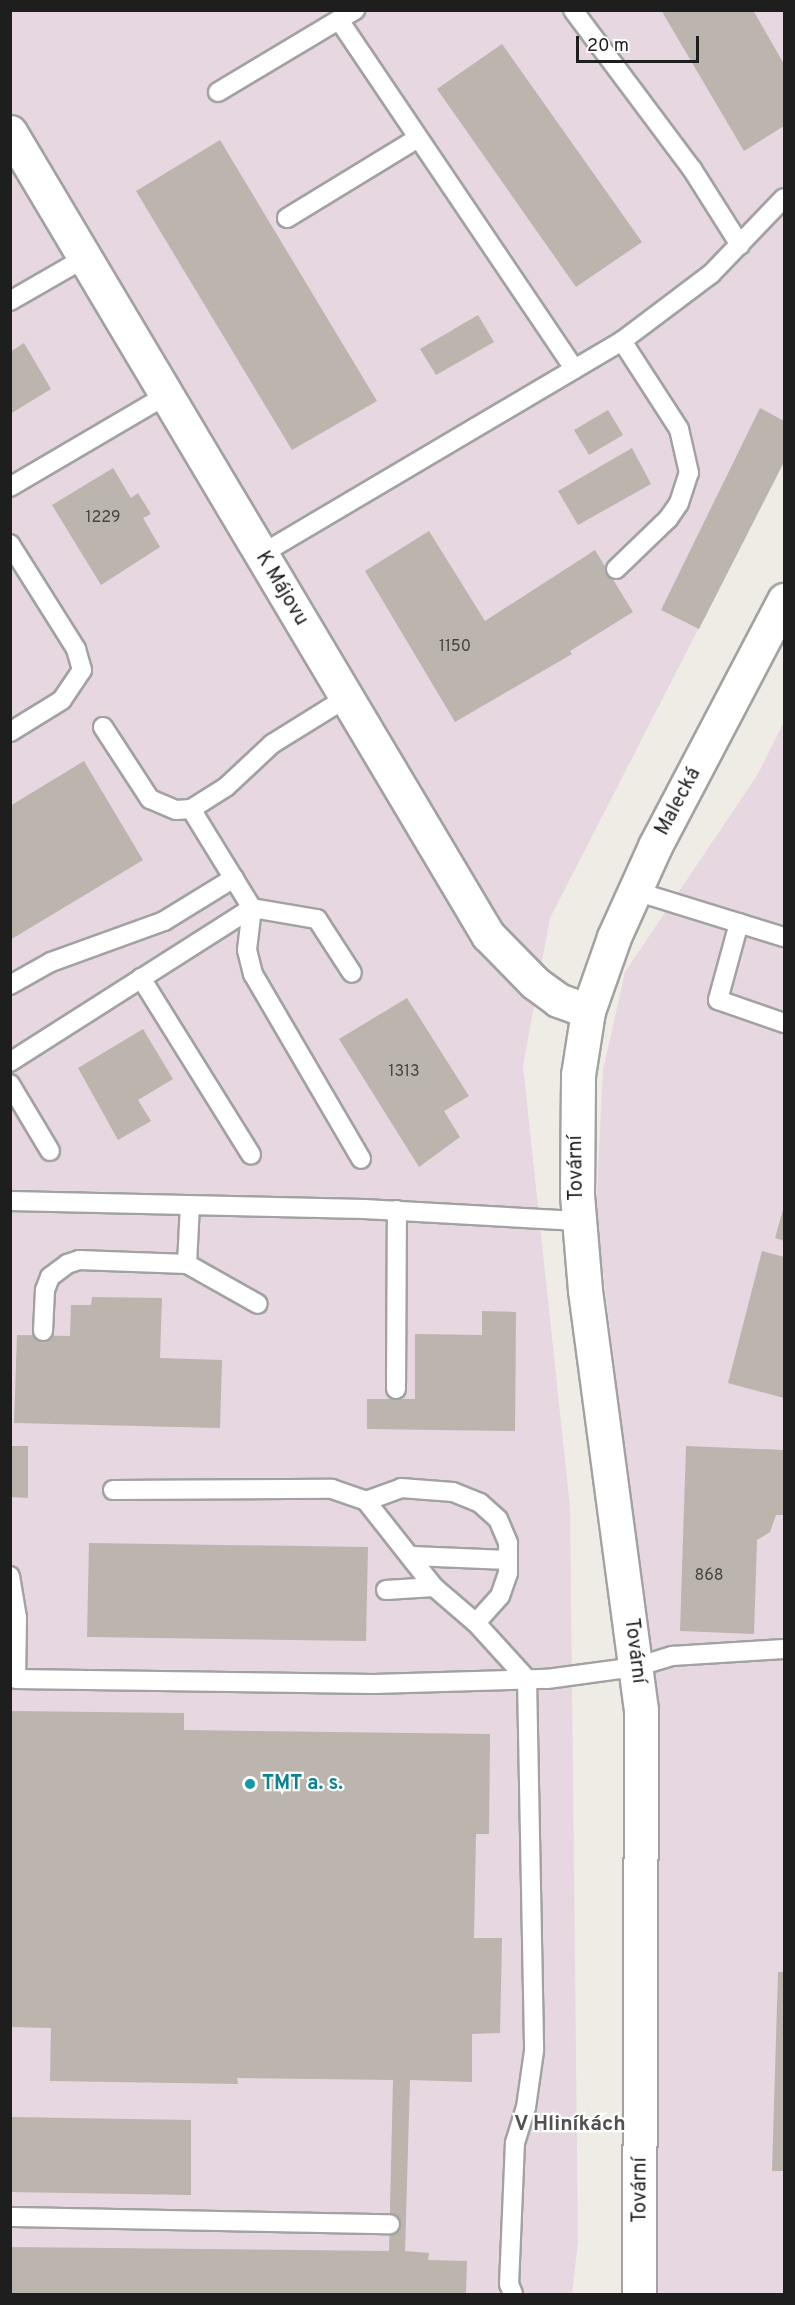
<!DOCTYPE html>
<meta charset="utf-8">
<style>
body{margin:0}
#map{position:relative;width:795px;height:2305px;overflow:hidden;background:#eeece4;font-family:Overpass,sans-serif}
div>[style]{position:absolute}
.industrial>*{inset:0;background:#e6d7e1}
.building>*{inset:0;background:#bbb5ae}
.roads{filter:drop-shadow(2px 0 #a2a2a2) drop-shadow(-2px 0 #a2a2a2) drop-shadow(0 2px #a2a2a2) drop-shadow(0 -2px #a2a2a2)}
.service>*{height:18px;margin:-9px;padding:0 9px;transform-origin:9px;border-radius:9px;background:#fff}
.minor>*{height:33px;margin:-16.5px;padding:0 16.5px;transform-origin:16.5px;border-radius:16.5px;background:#fff}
.tertiary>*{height:33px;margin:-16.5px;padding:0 16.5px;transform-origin:16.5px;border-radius:16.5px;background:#fff}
.dots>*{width:16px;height:16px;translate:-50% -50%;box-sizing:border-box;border:3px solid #fff;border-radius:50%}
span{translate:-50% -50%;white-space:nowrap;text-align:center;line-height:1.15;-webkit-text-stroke:4.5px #fff;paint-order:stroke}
.number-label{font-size:16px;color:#454442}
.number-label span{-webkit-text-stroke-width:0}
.street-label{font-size:20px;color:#1e1e1e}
.culture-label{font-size:20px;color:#0d838f;font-weight:700}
.left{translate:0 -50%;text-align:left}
.neighbourhood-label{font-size:21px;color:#515151;font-weight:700}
.frame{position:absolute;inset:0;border:12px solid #1e1e1e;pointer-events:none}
.scale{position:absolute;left:576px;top:36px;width:123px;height:27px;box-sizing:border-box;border:3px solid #1e1e1e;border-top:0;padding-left:8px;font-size:18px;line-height:21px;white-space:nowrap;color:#1e1e1e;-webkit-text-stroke:4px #fff;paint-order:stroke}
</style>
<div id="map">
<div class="industrial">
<div style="clip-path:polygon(11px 11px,784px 11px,784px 462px,550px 918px,523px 1066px,570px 1507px,578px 2242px,572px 2294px,11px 2294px)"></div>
<div style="clip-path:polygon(784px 722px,784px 2294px,648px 2294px,655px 1707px,596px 1213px,603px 1070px,625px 972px,758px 774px)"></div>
</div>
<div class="building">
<div style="clip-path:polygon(661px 10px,753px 10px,784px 64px,784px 126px,744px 151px)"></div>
<div style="clip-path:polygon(502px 44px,642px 242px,576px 287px,437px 89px)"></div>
<div style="clip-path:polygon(220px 140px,377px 401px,292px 450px,136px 191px)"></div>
<div style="clip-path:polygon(478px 315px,494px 342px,436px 375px,420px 349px)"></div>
<div style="clip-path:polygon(24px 343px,51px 389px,10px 414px,10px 352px)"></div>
<div style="clip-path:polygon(760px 408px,784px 421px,784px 462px,699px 629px,661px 610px)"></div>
<div style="clip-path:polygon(608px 410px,623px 435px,589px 455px,574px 430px)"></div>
<div style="clip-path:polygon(632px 448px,651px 484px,578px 525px,558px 491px)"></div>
<div style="clip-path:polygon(113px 468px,131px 498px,138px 493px,151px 514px,143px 518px,160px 547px,101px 585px,52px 505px)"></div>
<div style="clip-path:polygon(429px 531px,485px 621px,595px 550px,633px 612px,570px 651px,572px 654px,455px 722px,365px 571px)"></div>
<div style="clip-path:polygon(84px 761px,143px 860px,10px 940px,10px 806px)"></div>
<div style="clip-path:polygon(407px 998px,469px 1096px,444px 1111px,460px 1137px,419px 1167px,339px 1039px)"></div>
<div style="clip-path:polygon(143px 1029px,173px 1079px,138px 1100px,151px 1121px,118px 1140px,78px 1068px)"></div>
<div style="clip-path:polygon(784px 1206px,784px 1241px,775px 1238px)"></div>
<div style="clip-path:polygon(762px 1251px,784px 1257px,784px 1398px,728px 1383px)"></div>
<div style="clip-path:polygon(92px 1297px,162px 1298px,160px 1358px,222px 1360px,220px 1428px,14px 1423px,17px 1335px,70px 1336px,71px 1305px,91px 1305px)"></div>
<div style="clip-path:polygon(482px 1311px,516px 1312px,515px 1431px,367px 1429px,367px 1399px,415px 1399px,415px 1334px,482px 1335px)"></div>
<div style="clip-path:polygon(10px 1446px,28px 1446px,28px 1498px,10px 1497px)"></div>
<div style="clip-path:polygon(686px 1446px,784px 1450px,784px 1515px,776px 1515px,770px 1532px,757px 1540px,754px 1634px,680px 1631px)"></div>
<div style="clip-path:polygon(89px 1543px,368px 1547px,366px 1641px,87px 1637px)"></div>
<div style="clip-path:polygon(10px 1711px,184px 1713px,184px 1730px,490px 1734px,489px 1834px,476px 1834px,474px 1938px,502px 1938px,500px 2033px,472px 2034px,472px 2082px,410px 2080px,405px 2251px,429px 2253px,428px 2260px,467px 2261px,466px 2294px,10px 2294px,10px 2247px,389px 2251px,393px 2080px,237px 2078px,238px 2084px,50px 2081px,51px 2028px,10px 2027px)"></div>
<div style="clip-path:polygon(778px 1972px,784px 1972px,784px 2171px,772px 2171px)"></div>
<div style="clip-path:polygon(10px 2117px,191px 2120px,191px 2195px,10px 2192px)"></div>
</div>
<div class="roads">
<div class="service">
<div style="left:573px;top:10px;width:199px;rotate:53.2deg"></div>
<div style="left:692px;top:169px;width:90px;rotate:57.7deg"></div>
<div style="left:339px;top:20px;width:421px;rotate:56deg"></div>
<div style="left:218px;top:92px;width:160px;rotate:-30.9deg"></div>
<div style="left:287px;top:218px;width:153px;rotate:-31.4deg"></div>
<div style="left:10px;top:301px;width:84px;rotate:-29.9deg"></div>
<div style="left:10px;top:487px;width:180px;rotate:-30.4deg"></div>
<div style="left:10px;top:544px;width:124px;rotate:57.8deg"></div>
<div style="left:76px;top:649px;width:22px;rotate:74deg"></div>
<div style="left:82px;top:670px;width:36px;rotate:124deg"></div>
<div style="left:62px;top:700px;width:61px;rotate:148.4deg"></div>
<div style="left:260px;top:555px;width:421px;rotate:-30.6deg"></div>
<div style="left:622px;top:341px;width:111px;rotate:-37deg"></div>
<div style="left:711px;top:274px;width:105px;rotate:-46.2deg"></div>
<div style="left:616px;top:569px;width:72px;rotate:-43.9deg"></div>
<div style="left:668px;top:519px;width:19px;rotate:-55deg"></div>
<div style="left:679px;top:503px;width:32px;rotate:-72deg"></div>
<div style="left:689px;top:473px;width:45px;rotate:-102.8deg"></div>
<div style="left:679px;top:429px;width:105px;rotate:-122.9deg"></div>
<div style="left:346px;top:698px;width:87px;rotate:148.1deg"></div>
<div style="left:272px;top:744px;width:63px;rotate:136.9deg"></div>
<div style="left:226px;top:787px;width:41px;rotate:147.8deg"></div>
<div style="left:191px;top:809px;width:116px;rotate:58.4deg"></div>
<div style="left:252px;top:908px;width:66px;rotate:9.6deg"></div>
<div style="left:317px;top:919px;width:64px;rotate:57.1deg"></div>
<div style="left:103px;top:727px;width:86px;rotate:56.9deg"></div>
<div style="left:150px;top:799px;width:28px;rotate:23deg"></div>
<div style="left:176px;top:810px;width:15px;rotate:-4deg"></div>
<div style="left:635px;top:891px;width:156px;rotate:17.2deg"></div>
<div style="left:252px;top:908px;width:42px;rotate:96.8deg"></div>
<div style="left:247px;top:950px;width:25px;rotate:76deg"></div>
<div style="left:253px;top:974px;width:214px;rotate:59.7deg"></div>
<div style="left:739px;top:923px;width:80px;rotate:105.3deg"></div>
<div style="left:718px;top:1000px;width:70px;rotate:19.2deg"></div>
<div style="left:141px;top:978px;width:208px;rotate:58.1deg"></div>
<div style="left:10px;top:985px;width:47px;rotate:-29.3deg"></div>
<div style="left:51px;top:962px;width:120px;rotate:-19.9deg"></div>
<div style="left:164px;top:921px;width:82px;rotate:-31.6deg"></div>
<div style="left:10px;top:1062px;width:287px;rotate:-32.5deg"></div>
<div style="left:10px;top:1084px;width:78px;rotate:59.2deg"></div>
<div style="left:10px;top:1201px;width:354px;rotate:1.3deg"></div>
<div style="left:364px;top:1209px;width:214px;rotate:3.2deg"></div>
<div style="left:187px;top:1264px;width:59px;rotate:-87.1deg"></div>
<div style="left:43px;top:1331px;width:41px;rotate:-87.2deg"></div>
<div style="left:45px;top:1290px;width:14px;rotate:-69deg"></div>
<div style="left:50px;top:1277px;width:21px;rotate:-37deg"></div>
<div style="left:67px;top:1264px;width:13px;rotate:-18deg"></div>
<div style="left:79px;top:1260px;width:108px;rotate:2.1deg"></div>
<div style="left:187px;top:1264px;width:81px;rotate:29.4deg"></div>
<div style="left:396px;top:1389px;width:179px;rotate:-89.7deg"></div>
<div style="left:113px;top:1490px;width:219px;rotate:-0.3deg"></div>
<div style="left:332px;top:1489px;width:36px;rotate:19deg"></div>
<div style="left:366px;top:1501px;width:110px;rotate:51.7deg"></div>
<div style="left:434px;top:1587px;width:55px;rotate:40.6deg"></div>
<div style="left:476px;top:1623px;width:76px;rotate:47.7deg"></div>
<div style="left:527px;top:1679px;width:372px;rotate:88.9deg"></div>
<div style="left:534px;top:2051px;width:57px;rotate:98.1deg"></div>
<div style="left:526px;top:2107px;width:37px;rotate:107deg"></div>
<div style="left:515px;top:2142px;width:142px;rotate:92.4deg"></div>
<div style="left:509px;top:2284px;width:11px;rotate:68deg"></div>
<div style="left:366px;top:1501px;width:37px;rotate:-20deg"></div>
<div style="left:401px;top:1488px;width:52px;rotate:4.4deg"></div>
<div style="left:453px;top:1492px;width:29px;rotate:22deg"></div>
<div style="left:480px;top:1503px;width:24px;rotate:42deg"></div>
<div style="left:498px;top:1519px;width:26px;rotate:67deg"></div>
<div style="left:508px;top:1543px;width:30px;rotate:90deg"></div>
<div style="left:508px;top:1573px;width:24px;rotate:109deg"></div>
<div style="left:500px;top:1596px;width:36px;rotate:132deg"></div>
<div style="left:412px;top:1556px;width:96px;rotate:2.4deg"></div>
<div style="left:10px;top:1576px;width:43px;rotate:80.5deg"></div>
<div style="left:17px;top:1618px;width:61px;rotate:90.9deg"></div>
<div style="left:16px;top:1679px;width:358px;rotate:0.8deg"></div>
<div style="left:374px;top:1684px;width:173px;rotate:-1.7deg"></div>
<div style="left:547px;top:1679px;width:90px;rotate:-7.7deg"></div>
<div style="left:636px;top:1667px;width:38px;rotate:-17deg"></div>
<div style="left:672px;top:1656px;width:112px;rotate:-3.6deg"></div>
<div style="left:386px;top:1590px;width:48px;rotate:-3.6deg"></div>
<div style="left:10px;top:2217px;width:380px;rotate:1.1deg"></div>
</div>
<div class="minor">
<div style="left:10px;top:132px;width:935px;rotate:59.24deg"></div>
<div style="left:488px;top:935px;width:67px;rotate:45.6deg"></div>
<div style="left:535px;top:983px;width:29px;rotate:36deg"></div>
<div style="left:558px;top:1000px;width:32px;rotate:20deg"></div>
</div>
<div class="tertiary">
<div style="left:639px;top:2294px;width:584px;rotate:-89.8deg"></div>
<div style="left:641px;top:1710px;width:424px;rotate:-97.6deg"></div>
<div style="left:585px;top:1290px;width:96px;rotate:-94.8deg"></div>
<div style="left:577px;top:1194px;width:119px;rotate:-89.5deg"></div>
<div style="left:578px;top:1075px;width:65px;rotate:-81.1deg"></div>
<div style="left:588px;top:1011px;width:78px;rotate:-70.6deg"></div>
<div style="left:614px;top:937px;width:100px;rotate:-65.7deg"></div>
<div style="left:655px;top:846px;width:278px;rotate:-62.3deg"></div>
</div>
</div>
<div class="dots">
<div style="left:250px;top:1784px;background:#0f9aa8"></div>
</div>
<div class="number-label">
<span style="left:103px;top:518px">1229</span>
<span style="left:455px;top:647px">1150</span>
<span style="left:404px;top:1072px">1313</span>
<span style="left:709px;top:1576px">868</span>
</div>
<div class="street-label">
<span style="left:281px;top:589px;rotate:59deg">K Májovu</span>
<span style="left:679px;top:802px;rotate:-62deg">Malecká</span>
<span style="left:577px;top:1168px;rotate:-91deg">Tovární</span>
<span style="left:634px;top:1651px;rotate:83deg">Tovární</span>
<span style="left:641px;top:2190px;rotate:-90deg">Tovární</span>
</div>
<div class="culture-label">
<span class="left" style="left:262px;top:1784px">TMT a. s.</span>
</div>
<div class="neighbourhood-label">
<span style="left:570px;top:2125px">V Hliníkách</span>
</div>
<div class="frame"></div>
<div class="scale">20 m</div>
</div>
